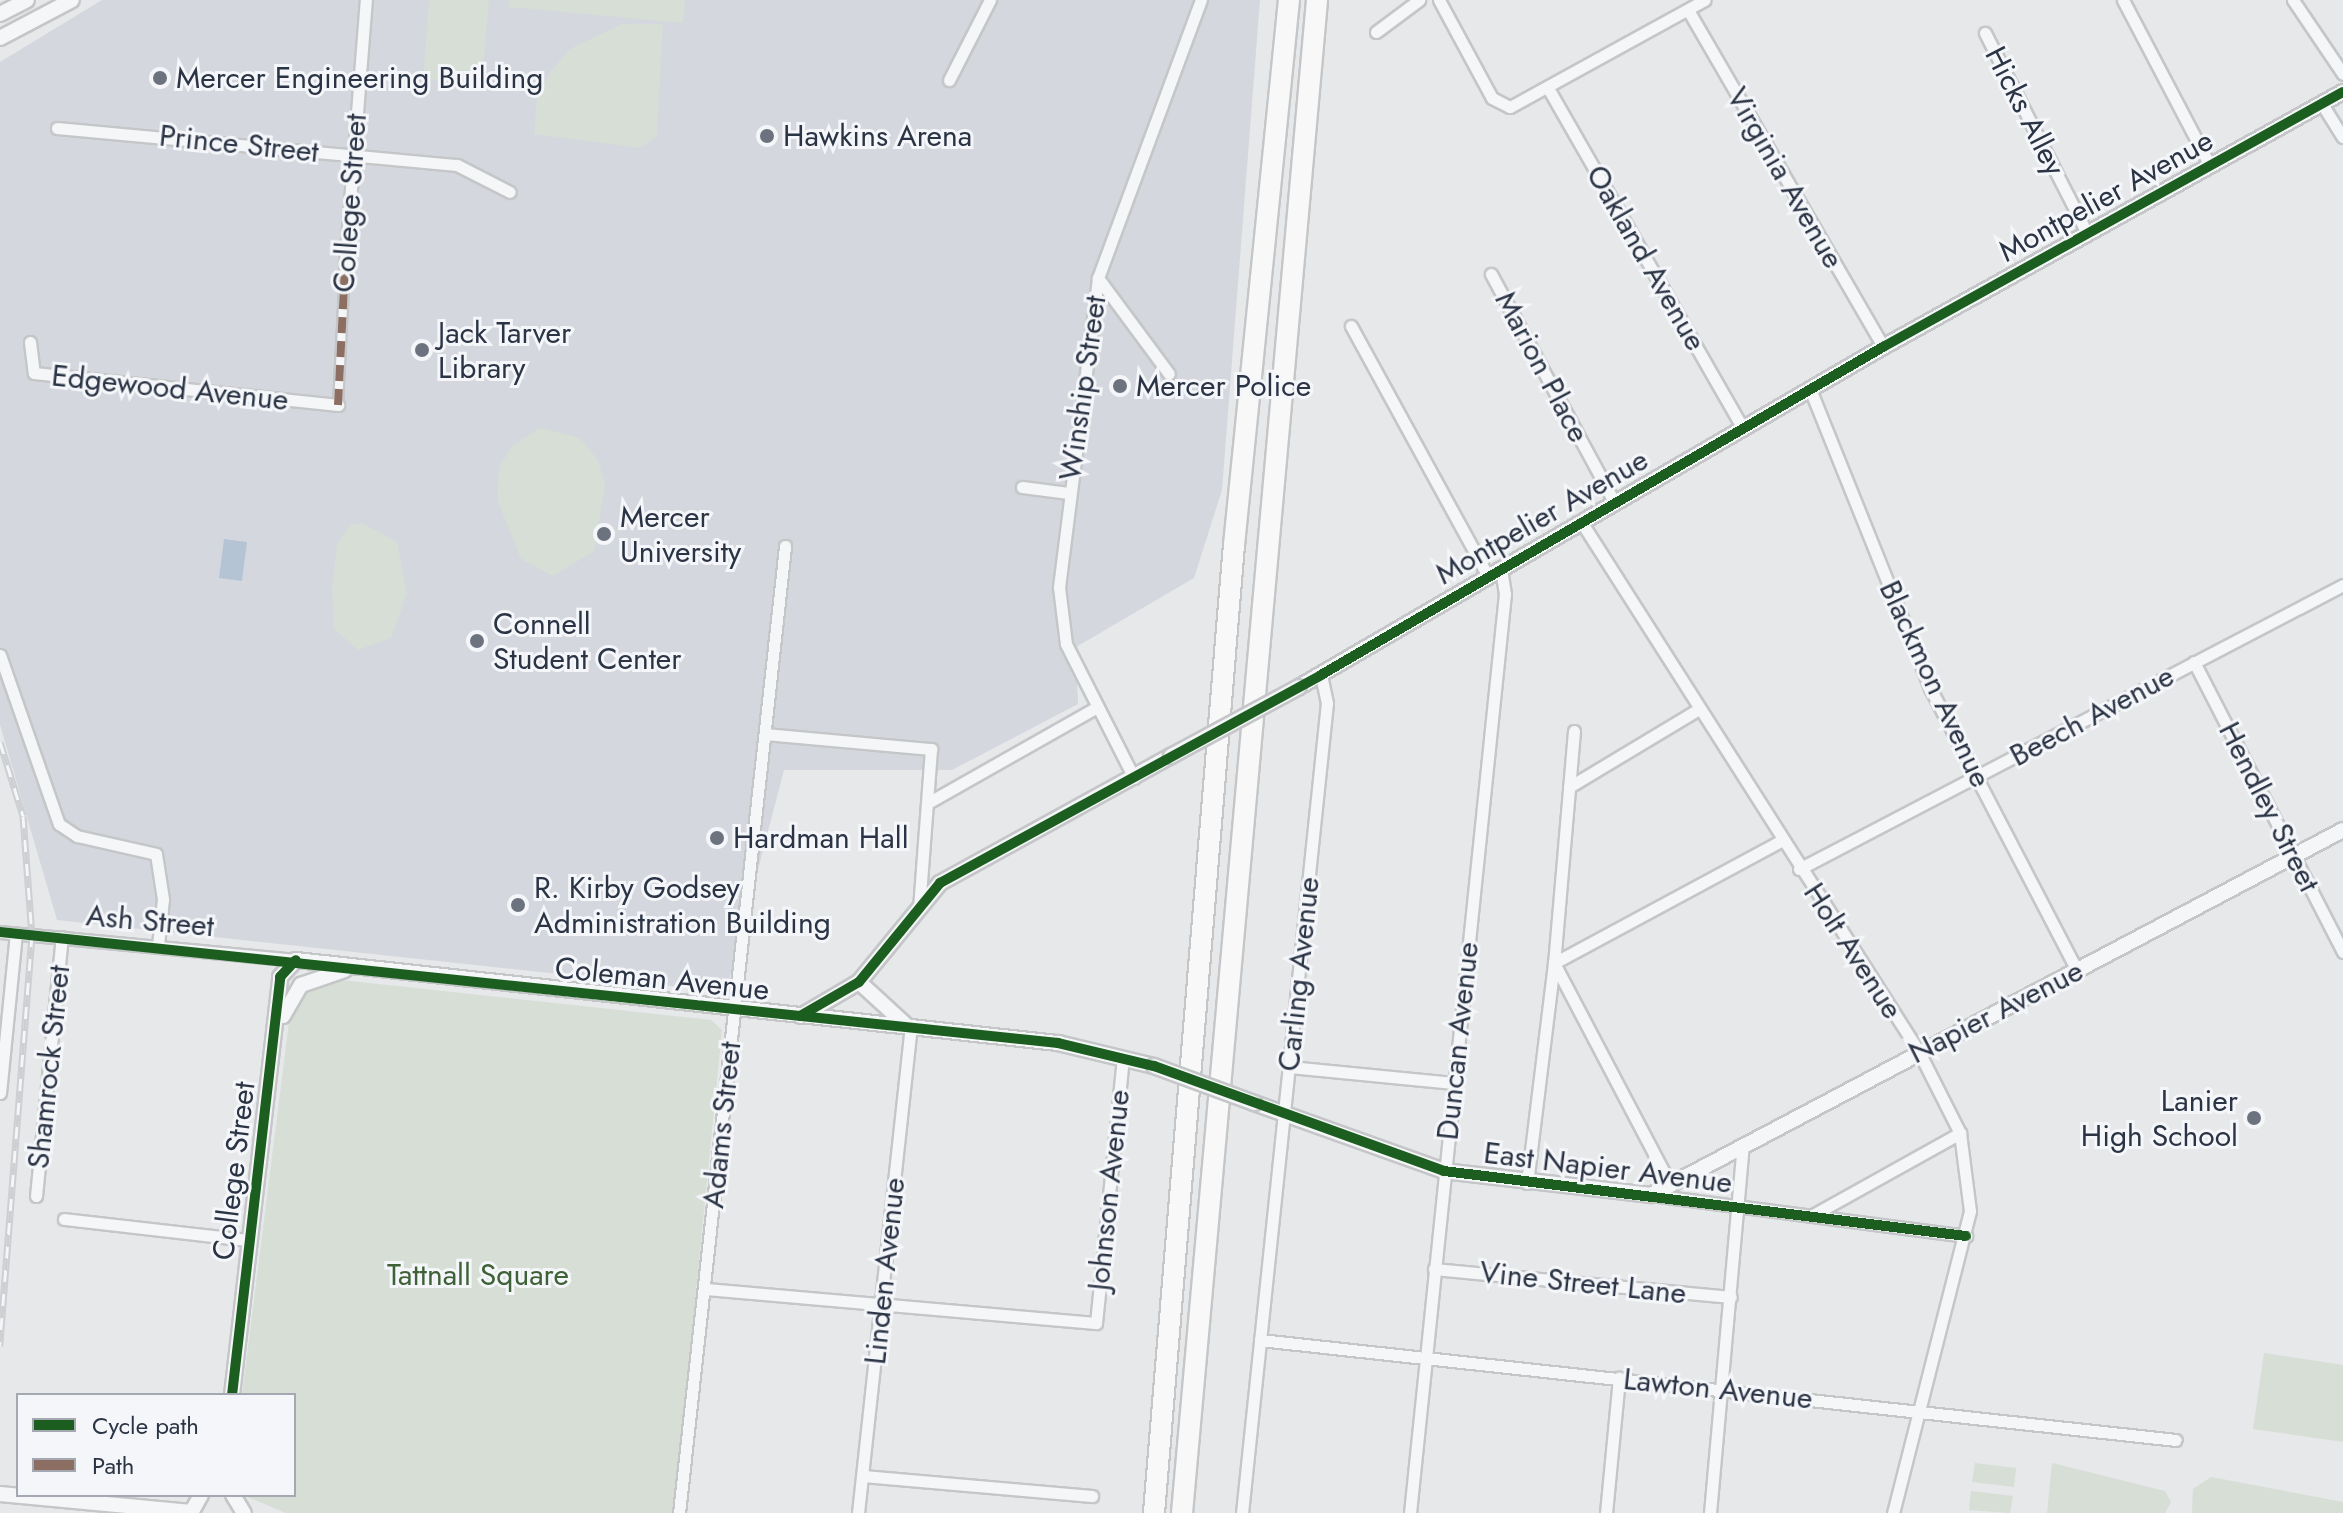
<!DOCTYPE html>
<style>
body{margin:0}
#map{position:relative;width:2343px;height:1513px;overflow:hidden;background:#e6e8ea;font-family:Jost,sans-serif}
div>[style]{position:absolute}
.built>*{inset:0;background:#d4d7dd}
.green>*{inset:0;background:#d6ded6}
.water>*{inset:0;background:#b4c4d5}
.roads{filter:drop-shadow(2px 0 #c4c6c8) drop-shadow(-2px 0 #c4c6c8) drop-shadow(0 2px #c4c6c8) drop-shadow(0 -2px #c4c6c8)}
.pedestrian>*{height:8px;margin:-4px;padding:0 4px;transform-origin:4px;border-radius:4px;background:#f5f6f7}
.minor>*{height:11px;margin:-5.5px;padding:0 5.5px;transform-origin:5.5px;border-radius:5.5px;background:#f5f6f7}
.tertiary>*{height:14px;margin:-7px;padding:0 7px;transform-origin:7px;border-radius:7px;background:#f5f6f7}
.motorway>*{height:20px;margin:-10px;padding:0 10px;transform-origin:10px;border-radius:10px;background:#f8f8f8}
.rail>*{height:7px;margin-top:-3.5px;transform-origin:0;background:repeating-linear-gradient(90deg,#f4f6f9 0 12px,#cecfd2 0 24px);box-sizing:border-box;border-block:2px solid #cecfd2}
.bridges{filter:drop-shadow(2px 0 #c4c6c8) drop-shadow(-2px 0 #c4c6c8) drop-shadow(0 2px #c4c6c8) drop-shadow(0 -2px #c4c6c8)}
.tertiary-bridge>*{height:14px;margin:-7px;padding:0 7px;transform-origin:7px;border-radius:7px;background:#f5f6f7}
.quiet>*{height:8px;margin-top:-4px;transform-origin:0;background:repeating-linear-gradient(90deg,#8d6e63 0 16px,transparent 0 24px)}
.cycleway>*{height:10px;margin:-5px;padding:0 5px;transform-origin:5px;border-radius:5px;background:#1b5e20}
.dots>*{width:22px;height:22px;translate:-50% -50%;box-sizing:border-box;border:4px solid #f4f6f9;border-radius:50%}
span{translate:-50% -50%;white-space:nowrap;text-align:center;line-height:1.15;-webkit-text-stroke:6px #f4f6f9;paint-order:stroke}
.poi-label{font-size:30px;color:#2b3445}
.left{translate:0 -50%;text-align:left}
.right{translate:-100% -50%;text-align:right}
.street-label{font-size:30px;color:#2b3445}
.park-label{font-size:30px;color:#3f6138}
.legend{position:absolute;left:16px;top:1393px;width:280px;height:104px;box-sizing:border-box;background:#f4f6f9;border:2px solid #a4a8b1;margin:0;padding:10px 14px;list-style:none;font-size:24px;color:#2b3445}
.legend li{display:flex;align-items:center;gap:16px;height:40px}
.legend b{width:40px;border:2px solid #a4a8b1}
</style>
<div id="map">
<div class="built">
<div style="clip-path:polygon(102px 0,1260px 0,1222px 490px,1194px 578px,1076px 647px,1078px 704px,952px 770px,784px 770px,726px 992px,57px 920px,0 725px,0 62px)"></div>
</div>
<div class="green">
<div style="clip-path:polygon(429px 0,489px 0,482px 83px,423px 79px)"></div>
<div style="clip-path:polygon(509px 0,685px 0,683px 23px,508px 7px)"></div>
<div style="clip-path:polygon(622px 24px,663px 24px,657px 136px,640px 148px,534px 134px,537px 97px,551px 71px,570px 49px)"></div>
<div style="clip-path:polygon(540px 428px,580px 438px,598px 460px,605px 485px,594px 551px,553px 576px,521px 559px,497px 499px,499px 467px,512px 446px)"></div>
<div style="clip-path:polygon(362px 523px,397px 542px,407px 593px,391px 638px,358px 650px,334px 629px,332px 588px,337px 544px,350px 525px)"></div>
<div style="clip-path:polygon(332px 979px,711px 1020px,722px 1030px,674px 1513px,286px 1513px,243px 1495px,294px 1495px,294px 1395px,242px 1395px,290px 1014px,304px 989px)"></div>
<div style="clip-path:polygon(2264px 1353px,2343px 1365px,2343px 1442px,2253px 1429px)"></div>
<div style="clip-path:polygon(1975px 1463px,2016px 1468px,2014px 1487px,1972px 1482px)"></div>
<div style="clip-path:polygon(2052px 1463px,2165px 1491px,2171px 1502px,2165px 1513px,2047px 1513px)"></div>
<div style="clip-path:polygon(2211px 1477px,2343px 1502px,2343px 1513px,2192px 1513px,2193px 1489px)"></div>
<div style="clip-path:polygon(1971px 1491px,2013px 1496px,2010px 1513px,1969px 1510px)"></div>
</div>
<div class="water">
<div style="clip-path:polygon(224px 539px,247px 542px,242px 581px,219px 578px)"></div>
</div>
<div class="roads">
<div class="pedestrian">
<div style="left:338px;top:405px;width:140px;rotate:-87.1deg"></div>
</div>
<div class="minor">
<div style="left:1439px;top:0;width:111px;rotate:61.6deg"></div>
<div style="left:1492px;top:98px;width:20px;rotate:27deg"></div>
<div style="left:1510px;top:107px;width:222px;rotate:-28.8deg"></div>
<div style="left:2123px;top:0;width:187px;rotate:62.3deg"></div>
<div style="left:2293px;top:0;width:89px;rotate:56deg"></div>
<div style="left:1688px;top:10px;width:389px;rotate:59.9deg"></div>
<div style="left:1376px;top:32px;width:54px;rotate:-36.7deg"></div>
<div style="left:1985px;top:33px;width:225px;rotate:63deg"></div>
<div style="left:949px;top:80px;width:90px;rotate:-62.9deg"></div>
<div style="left:1548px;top:88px;width:392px;rotate:60.2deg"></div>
<div style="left:2322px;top:104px;width:39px;rotate:58deg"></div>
<div style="left:57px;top:128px;width:402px;rotate:5.3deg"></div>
<div style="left:457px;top:165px;width:59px;rotate:27deg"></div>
<div style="left:345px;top:265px;width:266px;rotate:-85.5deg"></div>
<div style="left:1491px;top:274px;width:260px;rotate:61.6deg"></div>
<div style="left:1098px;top:278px;width:119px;rotate:53.5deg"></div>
<div style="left:1351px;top:326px;width:285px;rotate:61.3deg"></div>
<div style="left:30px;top:342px;width:31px;rotate:83deg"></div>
<div style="left:34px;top:373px;width:306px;rotate:6deg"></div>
<div style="left:1810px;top:389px;width:322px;rotate:68.1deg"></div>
<div style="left:1930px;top:688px;width:318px;rotate:62.5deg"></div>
<div style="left:1022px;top:487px;width:47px;rotate:7.3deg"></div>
<div style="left:1582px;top:523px;width:627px;rotate:57.5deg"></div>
<div style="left:1919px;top:1052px;width:91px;rotate:63.2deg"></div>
<div style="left:1960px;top:1133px;width:79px;rotate:82.7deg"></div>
<div style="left:1970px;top:1211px;width:312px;rotate:104.3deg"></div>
<div style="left:0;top:655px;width:179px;rotate:70.8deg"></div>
<div style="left:59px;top:824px;width:22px;rotate:34deg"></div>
<div style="left:77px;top:836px;width:81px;rotate:12.8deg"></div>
<div style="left:156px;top:854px;width:46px;rotate:81.2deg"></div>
<div style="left:163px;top:899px;width:46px;rotate:96.2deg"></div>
<div style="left:2194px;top:662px;width:326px;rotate:62.8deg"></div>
<div style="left:1574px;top:731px;width:233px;rotate:94.9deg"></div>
<div style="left:1554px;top:963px;width:250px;rotate:62.3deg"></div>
<div style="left:765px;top:734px;width:167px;rotate:5.2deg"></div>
<div style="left:931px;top:749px;width:158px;rotate:94.3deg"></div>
<div style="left:1134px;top:778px;width:150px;rotate:-116.9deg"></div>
<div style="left:1066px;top:644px;width:57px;rotate:-97deg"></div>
<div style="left:1059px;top:587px;width:311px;rotate:-82.8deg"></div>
<div style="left:1098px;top:278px;width:296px;rotate:-69.7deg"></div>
<div style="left:1569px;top:787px;width:152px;rotate:-31deg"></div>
<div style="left:931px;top:801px;width:191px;rotate:-29.5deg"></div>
<div style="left:1799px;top:869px;width:614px;rotate:-27.57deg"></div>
<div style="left:0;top:932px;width:297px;rotate:5.4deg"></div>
<div style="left:1290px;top:1067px;width:164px;rotate:5.6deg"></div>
<div style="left:0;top:1093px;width:160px;rotate:-84.3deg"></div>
<div style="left:1527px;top:1183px;width:222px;rotate:-83deg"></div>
<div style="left:1554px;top:963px;width:258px;rotate:-28.3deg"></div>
<div style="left:1651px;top:1195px;width:318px;rotate:7.4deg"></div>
<div style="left:36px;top:1196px;width:260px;rotate:-84.3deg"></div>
<div style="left:1811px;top:1216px;width:171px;rotate:-29.1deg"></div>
<div style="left:64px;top:1219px;width:186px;rotate:6.5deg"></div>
<div style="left:1434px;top:1269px;width:298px;rotate:5.4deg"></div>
<div style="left:706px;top:1289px;width:391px;rotate:5deg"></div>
<div style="left:1096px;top:1323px;width:267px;rotate:-84.2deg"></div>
<div style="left:1260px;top:1340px;width:921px;rotate:6.23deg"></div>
<div style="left:863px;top:1476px;width:230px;rotate:5deg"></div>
<div style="left:679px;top:1513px;width:973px;rotate:-83.74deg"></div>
<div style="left:858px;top:1513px;width:488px;rotate:-83.8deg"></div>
<div style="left:1242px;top:1513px;width:814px;rotate:-84.01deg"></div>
<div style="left:1327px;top:703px;width:29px;rotate:-102deg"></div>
<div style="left:1410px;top:1513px;width:924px;rotate:-84.1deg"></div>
<div style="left:1505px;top:594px;width:25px;rotate:-99deg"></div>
<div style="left:1606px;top:1513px;width:136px;rotate:-84.5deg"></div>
<div style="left:1710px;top:1513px;width:369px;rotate:-84.9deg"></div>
</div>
<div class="tertiary">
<div style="left:0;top:14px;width:30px;rotate:-27deg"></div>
<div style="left:0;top:38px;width:81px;rotate:-27.8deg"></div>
<div style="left:1299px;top:687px;width:676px;rotate:-30.21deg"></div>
<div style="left:1883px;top:347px;width:526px;rotate:-29deg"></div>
<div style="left:859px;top:982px;width:65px;rotate:42.5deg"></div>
<div style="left:283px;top:1016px;width:36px;rotate:-60deg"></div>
<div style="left:301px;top:985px;width:46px;rotate:-18.8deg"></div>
<div style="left:801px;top:1016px;width:67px;rotate:-30.4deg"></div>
<div style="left:859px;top:982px;width:128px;rotate:-50.7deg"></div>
<div style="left:940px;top:883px;width:264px;rotate:-28.8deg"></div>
<div style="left:1254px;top:1103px;width:202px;rotate:19.7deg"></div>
<div style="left:1444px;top:1171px;width:208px;rotate:6.6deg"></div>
<div style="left:1651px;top:1195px;width:782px;rotate:-27.81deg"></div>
<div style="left:232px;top:1395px;width:421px;rotate:-83.4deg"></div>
<div style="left:280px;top:977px;width:23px;rotate:-47deg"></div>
<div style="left:296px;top:960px;width:767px;rotate:6.22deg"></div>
<div style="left:1058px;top:1043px;width:99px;rotate:13.5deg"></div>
<div style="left:0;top:1494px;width:192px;rotate:5.4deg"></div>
<div style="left:233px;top:1495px;width:21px;rotate:59deg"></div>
<div style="left:191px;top:1513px;width:21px;rotate:-61deg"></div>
</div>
<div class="motorway">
<div style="left:1154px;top:1513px;width:971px;rotate:-85.28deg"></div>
<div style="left:1234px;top:545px;width:548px;rotate:-84.24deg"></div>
<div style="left:1182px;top:1513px;width:1519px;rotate:-84.9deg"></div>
</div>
</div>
<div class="rail">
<div style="left:0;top:742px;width:77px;rotate:72.7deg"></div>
<div style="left:23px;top:816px;width:119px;rotate:85.7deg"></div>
<div style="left:32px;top:935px;width:412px;rotate:94.5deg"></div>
</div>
<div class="bridges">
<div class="tertiary-bridge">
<div style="left:1171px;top:756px;width:145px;rotate:-28.3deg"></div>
<div style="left:1154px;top:1066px;width:107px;rotate:20.3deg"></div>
</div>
</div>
<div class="quiet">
<div style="left:338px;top:405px;width:140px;rotate:-87.1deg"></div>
</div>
<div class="cycleway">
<div style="left:0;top:932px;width:1064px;rotate:5.99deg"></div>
<div style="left:1058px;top:1043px;width:99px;rotate:13.5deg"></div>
<div style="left:1154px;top:1066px;width:308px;rotate:19.9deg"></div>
<div style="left:1444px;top:1171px;width:526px;rotate:7.1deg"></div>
<div style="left:800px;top:1016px;width:68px;rotate:-30deg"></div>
<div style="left:859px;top:982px;width:128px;rotate:-50.7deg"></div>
<div style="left:940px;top:883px;width:434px;rotate:-28.6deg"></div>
<div style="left:1321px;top:675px;width:651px;rotate:-30.27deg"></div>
<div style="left:1883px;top:347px;width:526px;rotate:-29deg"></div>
<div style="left:232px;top:1395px;width:421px;rotate:-83.4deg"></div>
<div style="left:280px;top:977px;width:23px;rotate:-47deg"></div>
</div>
<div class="dots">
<div style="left:160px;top:78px;background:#6c737f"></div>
<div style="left:767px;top:136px;background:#6c737f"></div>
<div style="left:422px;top:350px;background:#6c737f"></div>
<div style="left:1120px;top:386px;background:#6c737f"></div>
<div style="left:604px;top:534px;background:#6c737f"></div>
<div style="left:477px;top:641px;background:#6c737f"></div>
<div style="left:717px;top:838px;background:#6c737f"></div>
<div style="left:518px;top:905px;background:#6c737f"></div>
<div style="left:2254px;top:1118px;background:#6c737f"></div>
</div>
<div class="poi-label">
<span class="left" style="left:176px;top:78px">Mercer Engineering Building</span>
<span class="left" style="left:783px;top:136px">Hawkins Arena</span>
<span class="left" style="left:438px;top:350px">Jack Tarver<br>Library</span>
<span class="left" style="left:1136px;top:386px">Mercer Police</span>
<span class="left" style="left:620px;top:534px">Mercer<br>University</span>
<span class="left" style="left:493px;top:641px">Connell<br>Student Center</span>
<span class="left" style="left:733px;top:838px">Hardman Hall</span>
<span class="left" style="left:534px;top:905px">R. Kirby Godsey<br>Administration Building</span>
<span class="right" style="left:2238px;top:1118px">Lanier<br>High School</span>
</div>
<div class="street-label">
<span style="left:2025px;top:111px;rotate:63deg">Hicks Alley</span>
<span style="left:239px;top:144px;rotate:6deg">Prince Street</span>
<span style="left:1785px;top:178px;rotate:60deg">Virginia Avenue</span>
<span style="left:2106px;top:196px;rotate:-29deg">Montpelier Avenue</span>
<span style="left:350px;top:203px;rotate:-86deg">College Street</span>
<span style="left:1646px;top:258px;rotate:60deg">Oakland Avenue</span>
<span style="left:1542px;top:367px;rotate:62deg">Marion Place</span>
<span style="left:170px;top:388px;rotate:6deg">Edgewood Avenue</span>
<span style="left:1083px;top:388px;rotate:-82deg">Winship Street</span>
<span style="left:1542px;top:517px;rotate:-30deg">Montpelier Avenue</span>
<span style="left:1935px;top:684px;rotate:65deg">Blackmon Avenue</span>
<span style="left:2092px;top:716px;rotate:-28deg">Beech Avenue</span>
<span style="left:2269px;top:807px;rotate:63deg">Hendley Street</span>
<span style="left:150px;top:921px;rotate:5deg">Ash Street</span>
<span style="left:1853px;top:951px;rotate:57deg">Holt Avenue</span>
<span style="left:1299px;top:974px;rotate:-84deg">Carling Avenue</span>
<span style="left:662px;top:979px;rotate:6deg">Coleman Avenue</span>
<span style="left:1996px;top:1012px;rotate:-27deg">Napier Avenue</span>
<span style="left:1458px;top:1041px;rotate:-84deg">Duncan Avenue</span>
<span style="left:49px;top:1067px;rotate:-84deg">Shamrock Street</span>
<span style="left:722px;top:1125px;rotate:-84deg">Adams Street</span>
<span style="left:1608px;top:1168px;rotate:7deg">East Napier Avenue</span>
<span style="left:234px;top:1171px;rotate:-83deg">College Street</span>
<span style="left:1109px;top:1190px;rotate:-84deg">Johnson Avenue</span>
<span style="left:885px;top:1271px;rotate:-84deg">Linden Avenue</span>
<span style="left:1583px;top:1283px;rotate:6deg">Vine Street Lane</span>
<span style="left:1718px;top:1389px;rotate:6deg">Lawton Avenue</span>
</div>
<div class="park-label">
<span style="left:478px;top:1275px">Tattnall Square</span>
</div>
<ul class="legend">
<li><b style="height:10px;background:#1b5e20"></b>Cycle path</li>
<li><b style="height:10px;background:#8d6e63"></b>Path</li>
</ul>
</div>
